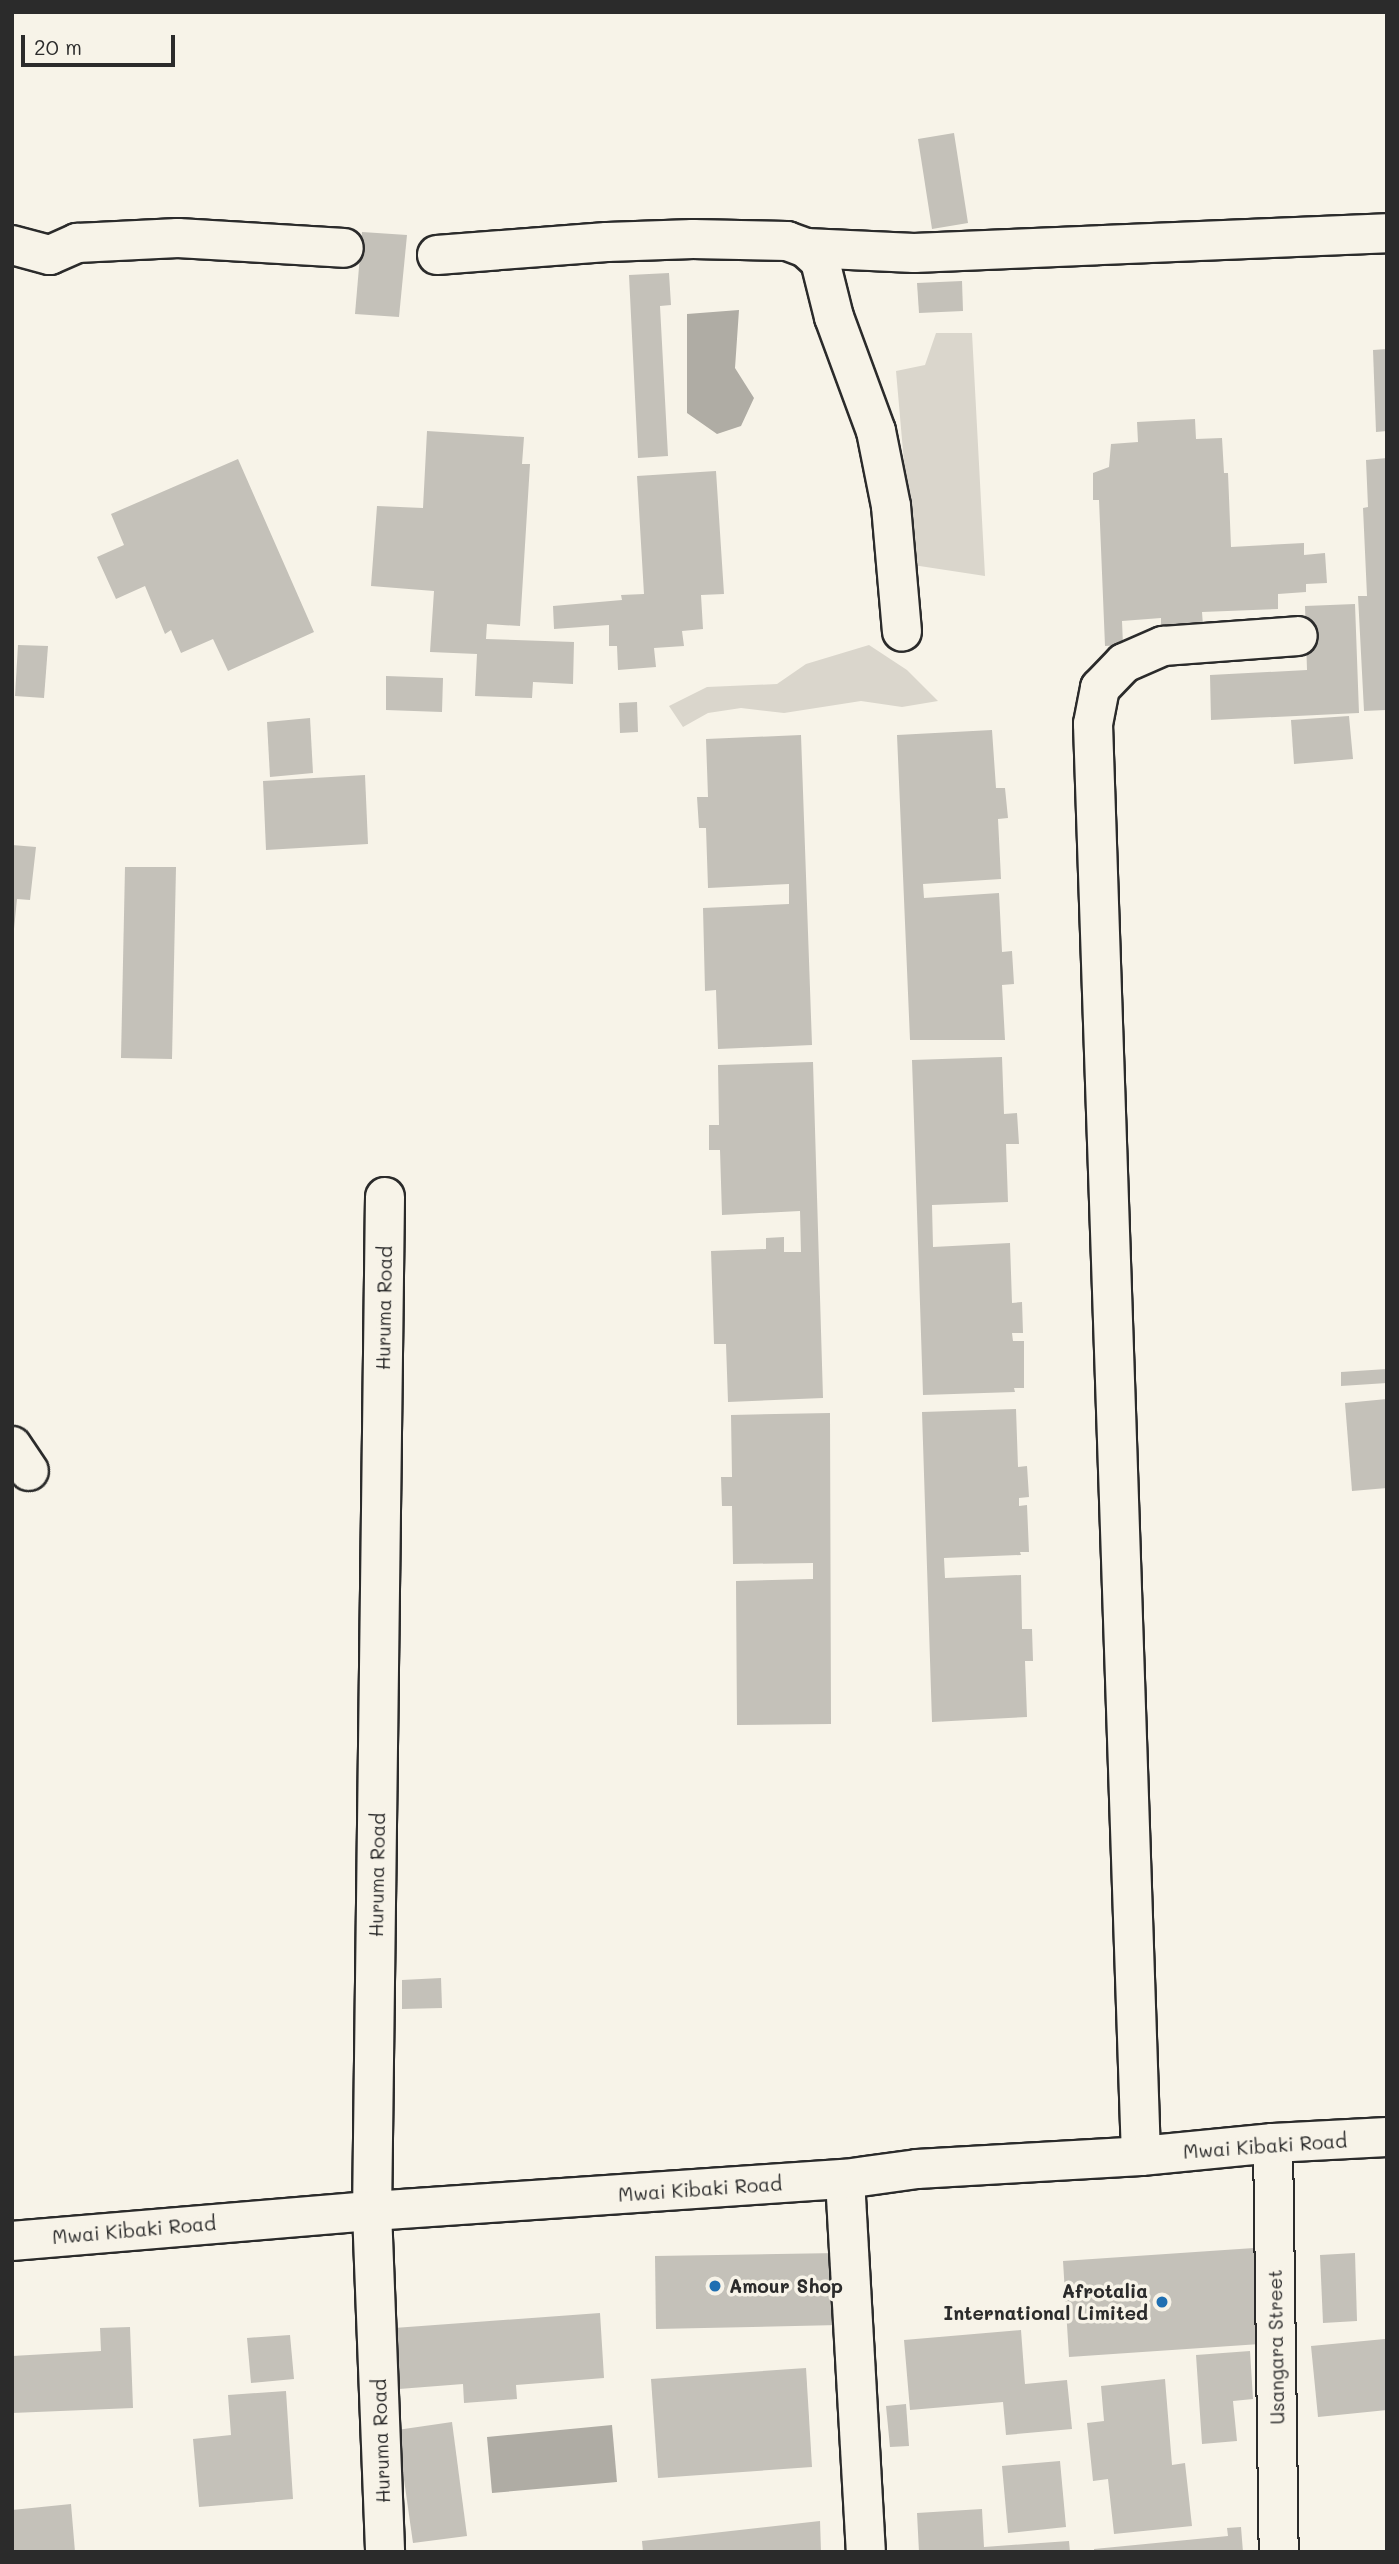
<!DOCTYPE html>
<style>
body{margin:0}
#map{position:relative;width:1399px;height:2564px;overflow:hidden;background:#f7f3e8;font-family:Mali,sans-serif}
div>[style]{position:absolute}
.green>*{inset:0;background:#dad6cc}
.water>*{inset:0;background:#afaca4}
.building>*{inset:0;background:#c4c1b9}
.roads{filter:drop-shadow(2px 0 #2b2b2b) drop-shadow(-2px 0 #2b2b2b) drop-shadow(0 2px #2b2b2b) drop-shadow(0 -2px #2b2b2b)}
.minor>*{height:38px;margin:-19px;padding:0 19px;transform-origin:19px;border-radius:19px;background:#f7f3e8}
.major>*{height:38px;margin:-19px;padding:0 19px;transform-origin:19px;border-radius:19px;background:#f7f3e8}
.dots>*{width:19px;height:19px;translate:-50% -50%;box-sizing:border-box;border:4px solid #f7f3e8;border-radius:50%}
span{translate:-50% -50%;white-space:nowrap;text-align:center;line-height:1.15;-webkit-text-stroke:7px #f7f3e8;paint-order:stroke}
.street-label{font-size:19px;color:#2b2b2b}
.poi-label{font-size:19px;color:#2b2b2b;font-weight:700}
.left{translate:0 -50%;text-align:left}
.right{translate:-100% -50%;text-align:right}
.frame{position:absolute;inset:0;border:14px solid #2b2b2b;pointer-events:none}
.scale{position:absolute;left:21px;top:35px;width:154px;height:32px;box-sizing:border-box;border:4px solid #2b2b2b;border-top:0;padding-left:9px;font-size:21px;line-height:24px;white-space:nowrap;color:#2b2b2b;-webkit-text-stroke:5px #f7f3e8;paint-order:stroke}
</style>
<div id="map">
<div class="green">
<div style="clip-path:polygon(936px 333px,972px 333px,985px 576px,913px 565px,896px 371px,925px 365px)"></div>
<div style="clip-path:polygon(869px 645px,907px 670px,938px 701px,902px 707px,861px 701px,784px 713px,741px 708px,708px 713px,683px 727px,669px 706px,707px 687px,777px 684px,806px 664px)"></div>
</div>
<div class="water">
<div style="clip-path:polygon(739px 310px,735px 368px,754px 398px,741px 426px,717px 434px,687px 413px,687px 314px)"></div>
<div style="clip-path:polygon(612px 2425px,617px 2482px,492px 2493px,487px 2437px)"></div>
</div>
<div class="building">
<div style="clip-path:polygon(954px 133px,968px 223px,932px 229px,918px 139px)"></div>
<div style="clip-path:polygon(362px 232px,407px 235px,399px 317px,355px 314px)"></div>
<div style="clip-path:polygon(669px 273px,671px 305px,660px 306px,668px 456px,638px 458px,629px 275px)"></div>
<div style="clip-path:polygon(962px 281px,963px 311px,919px 313px,917px 283px)"></div>
<div style="clip-path:polygon(1387px 349px,1387px 431px,1376px 432px,1373px 350px)"></div>
<div style="clip-path:polygon(1195px 419px,1196px 439px,1222px 438px,1224px 473px,1228px 473px,1231px 547px,1304px 543px,1304px 555px,1325px 553px,1327px 583px,1306px 584px,1306px 592px,1278px 594px,1278px 609px,1202px 612px,1204px 639px,1161px 642px,1161px 618px,1122px 621px,1123px 645px,1105px 646px,1099px 500px,1093px 500px,1093px 473px,1109px 467px,1111px 444px,1138px 442px,1137px 422px)"></div>
<div style="clip-path:polygon(427px 431px,524px 437px,522px 464px,530px 464px,520px 626px,487px 624px,486px 639px,574px 642px,573px 684px,533px 682px,532px 698px,475px 696px,477px 654px,430px 652px,434px 591px,371px 586px,377px 506px,423px 508px)"></div>
<div style="clip-path:polygon(1387px 458px,1387px 699px,1386px 710px,1364px 711px,1358px 596px,1367px 596px,1363px 508px,1368px 507px,1366px 460px)"></div>
<div style="clip-path:polygon(238px 459px,314px 632px,228px 671px,213px 639px,181px 653px,171px 630px,165px 634px,145px 586px,116px 599px,97px 557px,124px 545px,111px 514px)"></div>
<div style="clip-path:polygon(716px 471px,724px 594px,701px 595px,703px 629px,682px 631px,684px 646px,654px 648px,656px 667px,618px 670px,617px 646px,609px 646px,609px 625px,554px 629px,553px 606px,622px 600px,621px 595px,644px 594px,637px 476px)"></div>
<div style="clip-path:polygon(1355px 604px,1359px 713px,1211px 720px,1210px 675px,1307px 670px,1305px 606px)"></div>
<div style="clip-path:polygon(18px 645px,48px 646px,44px 698px,15px 696px)"></div>
<div style="clip-path:polygon(386px 676px,443px 678px,442px 712px,386px 710px)"></div>
<div style="clip-path:polygon(637px 702px,638px 732px,620px 733px,619px 703px)"></div>
<div style="clip-path:polygon(1349px 716px,1353px 759px,1294px 764px,1291px 720px)"></div>
<div style="clip-path:polygon(310px 718px,313px 773px,270px 777px,267px 722px)"></div>
<div style="clip-path:polygon(992px 730px,996px 788px,1005px 788px,1008px 818px,998px 819px,1001px 879px,923px 884px,924px 898px,999px 893px,1002px 952px,1012px 951px,1014px 984px,1002px 985px,1005px 1040px,910px 1040px,897px 735px)"></div>
<div style="clip-path:polygon(801px 735px,812px 1045px,718px 1049px,716px 990px,705px 991px,703px 908px,789px 904px,789px 884px,708px 888px,706px 828px,699px 828px,697px 797px,708px 797px,706px 739px)"></div>
<div style="clip-path:polygon(365px 775px,368px 844px,266px 850px,263px 781px)"></div>
<div style="clip-path:polygon(12px 845px,36px 847px,30px 900px,17px 899px,14px 929px)"></div>
<div style="clip-path:polygon(125px 867px,176px 867px,172px 1059px,121px 1058px)"></div>
<div style="clip-path:polygon(1002px 1057px,1004px 1114px,1017px 1113px,1019px 1144px,1006px 1144px,1008px 1202px,932px 1205px,933px 1247px,1010px 1243px,1012px 1303px,1022px 1302px,1023px 1333px,1012px 1333px,1013px 1341px,1024px 1341px,1024px 1388px,1014px 1388px,1015px 1392px,923px 1395px,912px 1060px)"></div>
<div style="clip-path:polygon(813px 1062px,823px 1398px,728px 1402px,726px 1344px,714px 1344px,711px 1251px,766px 1249px,766px 1238px,784px 1237px,784px 1252px,801px 1252px,800px 1211px,722px 1215px,720px 1150px,709px 1150px,709px 1125px,719px 1125px,718px 1065px)"></div>
<div style="clip-path:polygon(1387px 1369px,1387px 1383px,1341px 1386px,1341px 1372px)"></div>
<div style="clip-path:polygon(1387px 1399px,1387px 1488px,1352px 1491px,1345px 1403px)"></div>
<div style="clip-path:polygon(1016px 1409px,1018px 1467px,1027px 1466px,1029px 1497px,1019px 1498px,1019px 1506px,1027px 1505px,1029px 1552px,1020px 1552px,1021px 1555px,944px 1558px,945px 1578px,1021px 1575px,1022px 1629px,1032px 1629px,1033px 1661px,1025px 1661px,1027px 1717px,932px 1722px,922px 1412px)"></div>
<div style="clip-path:polygon(830px 1413px,831px 1724px,737px 1725px,736px 1581px,813px 1579px,813px 1563px,733px 1564px,732px 1506px,722px 1506px,721px 1477px,732px 1477px,731px 1415px)"></div>
<div style="clip-path:polygon(441px 1978px,442px 2008px,402px 2009px,402px 1980px)"></div>
<div style="clip-path:polygon(1254px 2248px,1260px 2344px,1069px 2357px,1063px 2261px)"></div>
<div style="clip-path:polygon(838px 2253px,839px 2325px,656px 2329px,655px 2256px)"></div>
<div style="clip-path:polygon(1355px 2253px,1357px 2321px,1323px 2323px,1320px 2255px)"></div>
<div style="clip-path:polygon(600px 2313px,604px 2378px,516px 2385px,517px 2399px,464px 2403px,463px 2384px,399px 2389px,394px 2328px)"></div>
<div style="clip-path:polygon(130px 2327px,133px 2408px,12px 2413px,12px 2356px,101px 2351px,100px 2328px)"></div>
<div style="clip-path:polygon(1021px 2330px,1025px 2384px,1067px 2380px,1072px 2429px,1006px 2435px,1003px 2402px,910px 2410px,904px 2340px)"></div>
<div style="clip-path:polygon(290px 2335px,294px 2379px,251px 2383px,247px 2338px)"></div>
<div style="clip-path:polygon(1385px 2339px,1387px 2410px,1318px 2417px,1311px 2346px)"></div>
<div style="clip-path:polygon(1250px 2351px,1253px 2399px,1233px 2401px,1237px 2441px,1202px 2444px,1196px 2355px)"></div>
<div style="clip-path:polygon(806px 2368px,812px 2467px,658px 2478px,651px 2379px)"></div>
<div style="clip-path:polygon(1165px 2379px,1172px 2465px,1185px 2463px,1192px 2526px,1114px 2534px,1108px 2479px,1093px 2481px,1087px 2423px,1104px 2421px,1101px 2386px)"></div>
<div style="clip-path:polygon(286px 2391px,293px 2499px,199px 2507px,193px 2439px,231px 2435px,228px 2395px)"></div>
<div style="clip-path:polygon(906px 2404px,909px 2446px,890px 2447px,886px 2406px)"></div>
<div style="clip-path:polygon(452px 2422px,467px 2536px,413px 2543px,397px 2430px)"></div>
<div style="clip-path:polygon(1060px 2461px,1066px 2527px,1008px 2533px,1002px 2466px)"></div>
<div style="clip-path:polygon(71px 2504px,75px 2552px,12px 2552px,12px 2510px)"></div>
<div style="clip-path:polygon(982px 2509px,984px 2547px,1069px 2541px,1070px 2552px,919px 2552px,917px 2513px)"></div>
<div style="clip-path:polygon(820px 2521px,821px 2552px,643px 2552px,642px 2541px)"></div>
<div style="clip-path:polygon(1241px 2527px,1243px 2552px,1094px 2552px,1094px 2549px,1228px 2536px,1227px 2528px)"></div>
</div>
<div class="roads">
<div class="minor">
<div style="left:12px;top:245px;width:39px;rotate:15deg"></div>
<div style="left:50px;top:255px;width:30px;rotate:-24deg"></div>
<div style="left:77px;top:243px;width:101px;rotate:-2.8deg"></div>
<div style="left:178px;top:238px;width:166px;rotate:3.4deg"></div>
<div style="left:806px;top:248px;width:108px;rotate:2.7deg"></div>
<div style="left:914px;top:253px;width:473px;rotate:-2.4deg"></div>
<div style="left:437px;top:255px;width:170px;rotate:-4.4deg"></div>
<div style="left:607px;top:242px;width:86px;rotate:-2deg"></div>
<div style="left:693px;top:239px;width:94px;rotate:1.2deg"></div>
<div style="left:787px;top:241px;width:20px;rotate:20deg"></div>
<div style="left:806px;top:248px;width:19px;rotate:43deg"></div>
<div style="left:820px;top:261px;width:58px;rotate:76deg"></div>
<div style="left:834px;top:317px;width:121px;rotate:69.8deg"></div>
<div style="left:876px;top:431px;width:76px;rotate:78.7deg"></div>
<div style="left:891px;top:506px;width:126px;rotate:85deg"></div>
<div style="left:385px;top:1197px;width:1014px;rotate:90.73deg"></div>
<div style="left:372px;top:2211px;width:341px;rotate:87.8deg"></div>
<div style="left:12px;top:1446px;width:30px;rotate:56deg"></div>
<div style="left:1273px;top:2143px;width:409px;rotate:89.2deg"></div>
<div style="left:1141px;top:2156px;width:1433px;rotate:-91.92deg"></div>
<div style="left:1093px;top:724px;width:37px;rotate:-79deg"></div>
<div style="left:1100px;top:688px;width:35px;rotate:-46deg"></div>
<div style="left:1124px;top:663px;width:43px;rotate:-23.6deg"></div>
<div style="left:1163px;top:646px;width:135px;rotate:-4.2deg"></div>
<div style="left:845px;top:2179px;width:374px;rotate:86.8deg"></div>
</div>
<div class="major">
<div style="left:12px;top:2241px;width:361px;rotate:-4.8deg"></div>
<div style="left:372px;top:2211px;width:474px;rotate:-3.9deg"></div>
<div style="left:845px;top:2179px;width:73px;rotate:-7.9deg"></div>
<div style="left:917px;top:2169px;width:224px;rotate:-3.3deg"></div>
<div style="left:1141px;top:2156px;width:133px;rotate:-5.6deg"></div>
<div style="left:1273px;top:2143px;width:114px;rotate:-3deg"></div>
</div>
</div>
<div class="dots">
<div style="left:715px;top:2286px;background:#1f6fb2"></div>
<div style="left:1162px;top:2302px;background:#1f6fb2"></div>
</div>
<div class="street-label">
<span style="left:384px;top:1308px;rotate:-89deg">Huruma Road</span>
<span style="left:377px;top:1875px;rotate:-89deg">Huruma Road</span>
<span style="left:1265px;top:2146px;rotate:-4deg">Mwai Kibaki Road</span>
<span style="left:700px;top:2189px;rotate:-4deg">Mwai Kibaki Road</span>
<span style="left:134px;top:2230px;rotate:-5deg">Mwai Kibaki Road</span>
<span style="left:1276px;top:2347px;rotate:-91deg">Usangara Street</span>
<span style="left:381px;top:2441px;rotate:-92deg">Huruma Road</span>
</div>
<div class="poi-label">
<span class="left" style="left:729px;top:2286px">Amour Shop</span>
<span class="right" style="left:1148px;top:2302px">Afrotalia<br>International Limited</span>
</div>
<div class="frame"></div>
<div class="scale">20 m</div>
</div>
